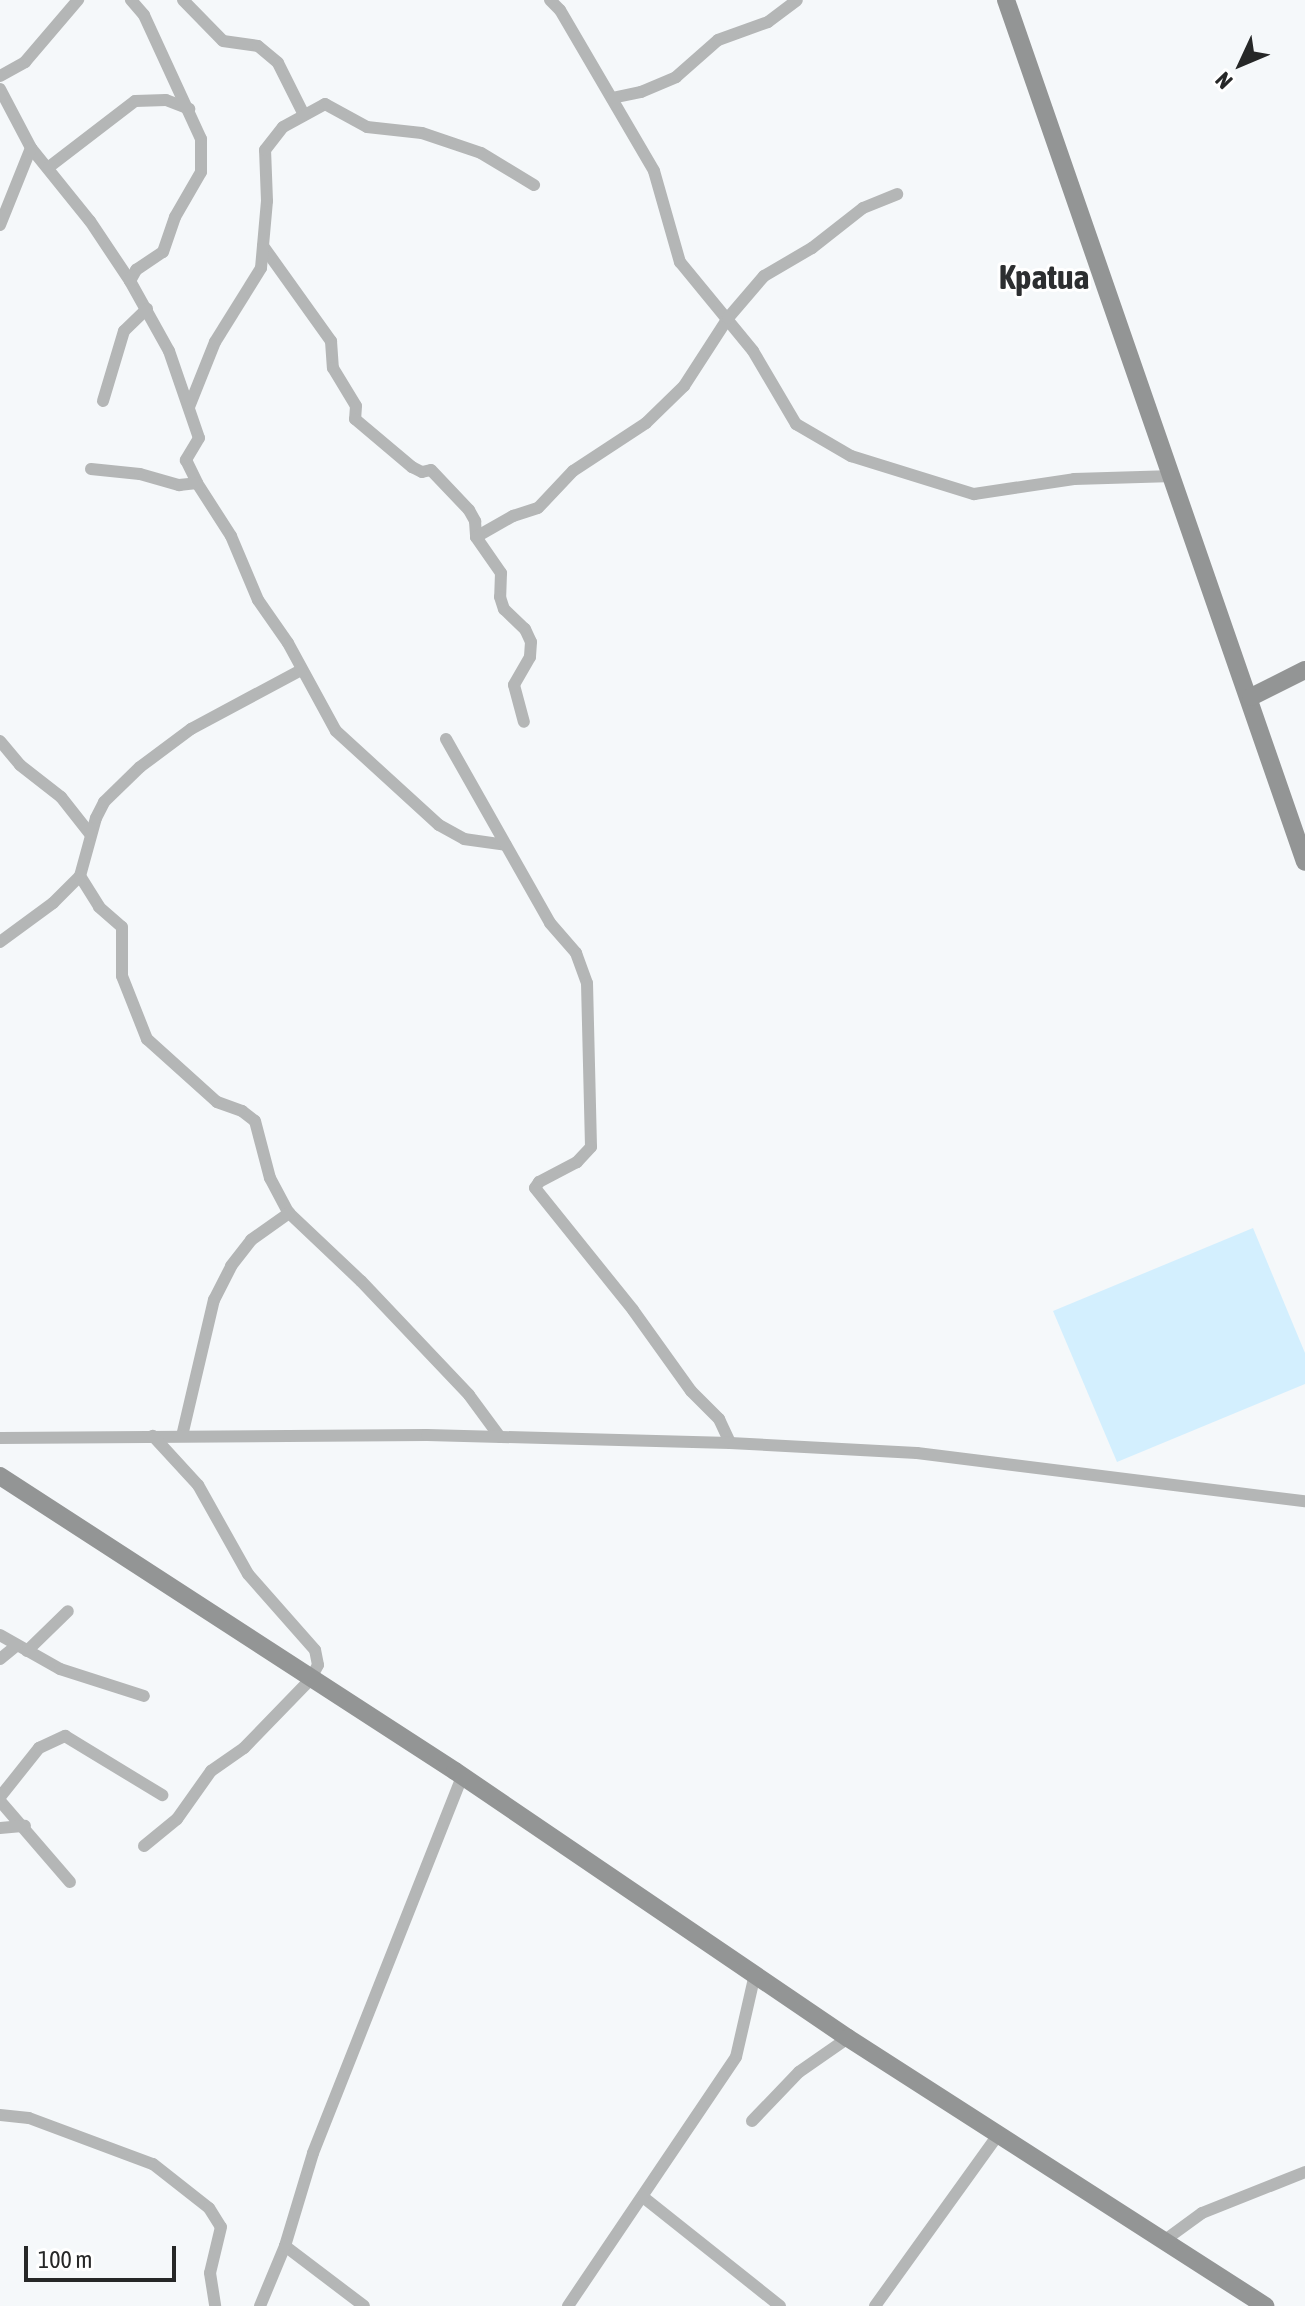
<!DOCTYPE html>
<style>
body{margin:0}
#map{position:relative;width:1305px;height:2306px;overflow:hidden;background:#f5f8fa;font-family:"Asap Condensed",sans-serif}
div>[style]{position:absolute}
.green>*{inset:0;background:#d3effe}
.street>*{height:12px;margin:-6px;padding:0 6px;transform-origin:6px;border-radius:6px;background:#b4b6b6}
.secondary>*{height:18px;margin:-9px;padding:0 9px;transform-origin:9px;border-radius:9px;background:#939595}
span{translate:-50% -50%;white-space:nowrap;text-align:center;line-height:1.15;-webkit-text-stroke:6px #fff;paint-order:stroke}
.district-label{font-size:34px;color:#2c2e30;font-weight:700}
.north{position:absolute;left:1201px;top:24px;width:80px;height:80px;-webkit-text-stroke:6px #fff;paint-order:stroke;rotate:226deg;font-size:22px;font-weight:700;line-height:32px;text-align:center;color:#262727}
.north::after{content:'';display:block;margin:auto;width:28px;height:36px;background:#262727;clip-path:polygon(50% 0,100% 100%,50% 72%,0 100%)}
.scale{position:absolute;left:24px;top:2246px;width:152px;height:36px;box-sizing:border-box;border:4px solid #262727;border-top:0;padding-left:10px;font-size:24px;line-height:28px;white-space:nowrap;color:#262727;-webkit-text-stroke:6px #fff;paint-order:stroke}
</style>
<div id="map">
<div class="green">
<div style="clip-path:polygon(1253px 1228px,1305px 1353px,1305px 1384px,1117px 1462px,1053px 1311px)"></div>
</div>
<div class="street">
<div style="left:183px;top:0;width:57px;rotate:45.7deg"></div>
<div style="left:223px;top:41px;width:35px;rotate:8deg"></div>
<div style="left:258px;top:46px;width:26px;rotate:40deg"></div>
<div style="left:278px;top:63px;width:58px;rotate:63.4deg"></div>
<div style="left:550px;top:0;width:14px;rotate:45deg"></div>
<div style="left:560px;top:10px;width:186px;rotate:59.7deg"></div>
<div style="left:654px;top:171px;width:95px;rotate:74.1deg"></div>
<div style="left:680px;top:262px;width:115px;rotate:50.6deg"></div>
<div style="left:753px;top:351px;width:85px;rotate:59.5deg"></div>
<div style="left:796px;top:424px;width:64px;rotate:30.2deg"></div>
<div style="left:851px;top:456px;width:129px;rotate:17.2deg"></div>
<div style="left:974px;top:494px;width:101px;rotate:-8.5deg"></div>
<div style="left:1074px;top:479px;width:100px;rotate:-1.7deg"></div>
<div style="left:0;top:76px;width:29px;rotate:-29deg"></div>
<div style="left:25px;top:62px;width:82px;rotate:-49.5deg"></div>
<div style="left:0;top:89px;width:67px;rotate:62.3deg"></div>
<div style="left:31px;top:148px;width:94px;rotate:51.1deg"></div>
<div style="left:90px;top:221px;width:72px;rotate:56.3deg"></div>
<div style="left:130px;top:281px;width:80px;rotate:60.9deg"></div>
<div style="left:169px;top:351px;width:92px;rotate:71deg"></div>
<div style="left:199px;top:438px;width:26px;rotate:121deg"></div>
<div style="left:186px;top:460px;width:25px;rotate:64deg"></div>
<div style="left:612px;top:98px;width:30px;rotate:-12deg"></div>
<div style="left:641px;top:92px;width:38px;rotate:-23deg"></div>
<div style="left:676px;top:77px;width:56px;rotate:-41.4deg"></div>
<div style="left:718px;top:40px;width:53px;rotate:-19.8deg"></div>
<div style="left:768px;top:22px;width:36px;rotate:-37deg"></div>
<div style="left:49px;top:167px;width:108px;rotate:-37.5deg"></div>
<div style="left:135px;top:101px;width:31px;rotate:-2deg"></div>
<div style="left:166px;top:100px;width:25px;rotate:21deg"></div>
<div style="left:0;top:225px;width:83px;rotate:-68.1deg"></div>
<div style="left:263px;top:246px;width:117px;rotate:54.4deg"></div>
<div style="left:331px;top:341px;width:27px;rotate:86deg"></div>
<div style="left:333px;top:368px;width:44px;rotate:58.8deg"></div>
<div style="left:356px;top:406px;width:13px;rotate:94deg"></div>
<div style="left:355px;top:419px;width:75px;rotate:40.1deg"></div>
<div style="left:412px;top:467px;width:11px;rotate:27deg"></div>
<div style="left:422px;top:472px;width:9px;rotate:-13deg"></div>
<div style="left:431px;top:470px;width:55px;rotate:46.5deg"></div>
<div style="left:469px;top:510px;width:13px;rotate:61deg"></div>
<div style="left:475px;top:521px;width:16px;rotate:86deg"></div>
<div style="left:476px;top:537px;width:44px;rotate:55.2deg"></div>
<div style="left:501px;top:573px;width:24px;rotate:92deg"></div>
<div style="left:500px;top:597px;width:13px;rotate:72deg"></div>
<div style="left:504px;top:609px;width:29px;rotate:44deg"></div>
<div style="left:525px;top:629px;width:14px;rotate:65deg"></div>
<div style="left:531px;top:642px;width:15px;rotate:94deg"></div>
<div style="left:530px;top:657px;width:32px;rotate:120deg"></div>
<div style="left:514px;top:685px;width:38px;rotate:75deg"></div>
<div style="left:130px;top:281px;width:13px;rotate:-61deg"></div>
<div style="left:136px;top:270px;width:32px;rotate:-34deg"></div>
<div style="left:163px;top:252px;width:37px;rotate:-71deg"></div>
<div style="left:175px;top:217px;width:52px;rotate:-60deg"></div>
<div style="left:201px;top:172px;width:33px;rotate:-90deg"></div>
<div style="left:201px;top:139px;width:136px;rotate:-114.7deg"></div>
<div style="left:144px;top:15px;width:20px;rotate:-131deg"></div>
<div style="left:103px;top:401px;width:73px;rotate:-73.3deg"></div>
<div style="left:124px;top:331px;width:32px;rotate:-44deg"></div>
<div style="left:189px;top:407px;width:70px;rotate:-68.2deg"></div>
<div style="left:215px;top:342px;width:87px;rotate:-58.1deg"></div>
<div style="left:261px;top:268px;width:67px;rotate:-84.9deg"></div>
<div style="left:267px;top:201px;width:51px;rotate:-92.2deg"></div>
<div style="left:265px;top:150px;width:29px;rotate:-52deg"></div>
<div style="left:283px;top:127px;width:48px;rotate:-28.7deg"></div>
<div style="left:325px;top:104px;width:48px;rotate:28.7deg"></div>
<div style="left:367px;top:127px;width:55px;rotate:6.2deg"></div>
<div style="left:422px;top:133px;width:62px;rotate:18.7deg"></div>
<div style="left:481px;top:153px;width:62px;rotate:31.1deg"></div>
<div style="left:91px;top:469px;width:49px;rotate:5.8deg"></div>
<div style="left:140px;top:474px;width:41px;rotate:15.8deg"></div>
<div style="left:179px;top:485px;width:18px;rotate:-6deg"></div>
<div style="left:197px;top:483px;width:63px;rotate:57.3deg"></div>
<div style="left:231px;top:536px;width:69px;rotate:67.1deg"></div>
<div style="left:258px;top:600px;width:52px;rotate:55.1deg"></div>
<div style="left:288px;top:643px;width:100px;rotate:61.4deg"></div>
<div style="left:336px;top:731px;width:139px;rotate:42.4deg"></div>
<div style="left:439px;top:825px;width:29px;rotate:29deg"></div>
<div style="left:464px;top:839px;width:42px;rotate:8.1deg"></div>
<div style="left:476px;top:537px;width:43px;rotate:-29.6deg"></div>
<div style="left:513px;top:516px;width:26px;rotate:-18deg"></div>
<div style="left:538px;top:508px;width:51px;rotate:-46.6deg"></div>
<div style="left:573px;top:471px;width:87px;rotate:-33.3deg"></div>
<div style="left:646px;top:423px;width:53px;rotate:-44.2deg"></div>
<div style="left:684px;top:386px;width:81px;rotate:-57.1deg"></div>
<div style="left:728px;top:318px;width:55px;rotate:-49.4deg"></div>
<div style="left:764px;top:276px;width:56px;rotate:-30.3deg"></div>
<div style="left:812px;top:248px;width:65px;rotate:-38.1deg"></div>
<div style="left:863px;top:208px;width:37px;rotate:-22deg"></div>
<div style="left:446px;top:739px;width:211px;rotate:60.5deg"></div>
<div style="left:550px;top:923px;width:40px;rotate:49deg"></div>
<div style="left:576px;top:953px;width:32px;rotate:70deg"></div>
<div style="left:587px;top:983px;width:164px;rotate:88.6deg"></div>
<div style="left:591px;top:1147px;width:21px;rotate:133deg"></div>
<div style="left:577px;top:1162px;width:43px;rotate:152.2deg"></div>
<div style="left:539px;top:1182px;width:7px;rotate:124deg"></div>
<div style="left:535px;top:1188px;width:156px;rotate:51.2deg"></div>
<div style="left:633px;top:1310px;width:100px;rotate:54.4deg"></div>
<div style="left:691px;top:1391px;width:40px;rotate:45deg"></div>
<div style="left:719px;top:1419px;width:26px;rotate:65deg"></div>
<div style="left:0;top:741px;width:31px;rotate:50deg"></div>
<div style="left:20px;top:765px;width:52px;rotate:38deg"></div>
<div style="left:61px;top:797px;width:48px;rotate:51.7deg"></div>
<div style="left:80px;top:876px;width:36px;rotate:58deg"></div>
<div style="left:99px;top:907px;width:30px;rotate:41deg"></div>
<div style="left:122px;top:927px;width:49px;rotate:90deg"></div>
<div style="left:122px;top:976px;width:68px;rotate:68.4deg"></div>
<div style="left:147px;top:1039px;width:94px;rotate:42deg"></div>
<div style="left:217px;top:1102px;width:27px;rotate:20deg"></div>
<div style="left:242px;top:1111px;width:16px;rotate:38deg"></div>
<div style="left:255px;top:1121px;width:59px;rotate:75.3deg"></div>
<div style="left:270px;top:1178px;width:40px;rotate:62deg"></div>
<div style="left:289px;top:1213px;width:99px;rotate:43.4deg"></div>
<div style="left:361px;top:1281px;width:157px;rotate:46.5deg"></div>
<div style="left:469px;top:1395px;width:52px;rotate:53.6deg"></div>
<div style="left:0;top:942px;width:66px;rotate:-36.3deg"></div>
<div style="left:53px;top:903px;width:38px;rotate:-45deg"></div>
<div style="left:80px;top:876px;width:60px;rotate:-74.6deg"></div>
<div style="left:96px;top:818px;width:18px;rotate:-63deg"></div>
<div style="left:104px;top:802px;width:50px;rotate:-44.2deg"></div>
<div style="left:140px;top:767px;width:64px;rotate:-36.7deg"></div>
<div style="left:191px;top:729px;width:125px;rotate:-28.2deg"></div>
<div style="left:182px;top:1436px;width:140px;rotate:-76.8deg"></div>
<div style="left:214px;top:1300px;width:38px;rotate:-63deg"></div>
<div style="left:231px;top:1266px;width:33px;rotate:-52deg"></div>
<div style="left:251px;top:1240px;width:47px;rotate:-35.4deg"></div>
<div style="left:0;top:1438px;width:427px;rotate:-0.4deg"></div>
<div style="left:427px;top:1435px;width:303px;rotate:1.5deg"></div>
<div style="left:730px;top:1443px;width:187px;rotate:3.1deg"></div>
<div style="left:917px;top:1453px;width:391px;rotate:7.1deg"></div>
<div style="left:0;top:1635px;width:69px;rotate:29.5deg"></div>
<div style="left:60px;top:1669px;width:88px;rotate:17.8deg"></div>
<div style="left:27px;top:1651px;width:57px;rotate:-44.3deg"></div>
<div style="left:0;top:1659px;width:22px;rotate:-39deg"></div>
<div style="left:0;top:1797px;width:63px;rotate:-51.5deg"></div>
<div style="left:39px;top:1748px;width:29px;rotate:-25deg"></div>
<div style="left:65px;top:1736px;width:114px;rotate:31.3deg"></div>
<div style="left:0;top:1801px;width:107px;rotate:49.2deg"></div>
<div style="left:0;top:1828px;width:25px;rotate:-5deg"></div>
<div style="left:144px;top:1846px;width:43px;rotate:-39.3deg"></div>
<div style="left:177px;top:1819px;width:59px;rotate:-54.7deg"></div>
<div style="left:211px;top:1771px;width:40px;rotate:-34.9deg"></div>
<div style="left:244px;top:1748px;width:95px;rotate:-45.9deg"></div>
<div style="left:310px;top:1680px;width:17px;rotate:-62deg"></div>
<div style="left:318px;top:1665px;width:15px;rotate:-101deg"></div>
<div style="left:315px;top:1650px;width:101px;rotate:-131.4deg"></div>
<div style="left:248px;top:1574px;width:102px;rotate:-119.3deg"></div>
<div style="left:198px;top:1485px;width:67px;rotate:-132.6deg"></div>
<div style="left:0;top:2115px;width:29px;rotate:6deg"></div>
<div style="left:29px;top:2118px;width:132px;rotate:20.4deg"></div>
<div style="left:153px;top:2164px;width:71px;rotate:38.2deg"></div>
<div style="left:209px;top:2208px;width:22px;rotate:58deg"></div>
<div style="left:221px;top:2227px;width:47px;rotate:103.4deg"></div>
<div style="left:210px;top:2273px;width:33px;rotate:81deg"></div>
<div style="left:752px;top:2121px;width:68px;rotate:-46.2deg"></div>
<div style="left:799px;top:2072px;width:60px;rotate:-34.8deg"></div>
<div style="left:643px;top:2197px;width:175px;rotate:38.5deg"></div>
<div style="left:1165px;top:2240px;width:46px;rotate:-36.1deg"></div>
<div style="left:1202px;top:2213px;width:111px;rotate:-21.7deg"></div>
<div style="left:285px;top:2246px;width:99px;rotate:37.2deg"></div>
<div style="left:260px;top:2306px;width:65px;rotate:-67.4deg"></div>
<div style="left:285px;top:2246px;width:97px;rotate:-73.2deg"></div>
<div style="left:313px;top:2153px;width:405px;rotate:-68.4deg"></div>
<div style="left:568px;top:2306px;width:300px;rotate:-56deg"></div>
<div style="left:736px;top:2057px;width:85px;rotate:-77.1deg"></div>
<div style="left:875px;top:2306px;width:211px;rotate:-54.3deg"></div>
</div>
<div class="secondary">
<div style="left:1006px;top:0;width:912px;rotate:70.87deg"></div>
<div style="left:1251px;top:697px;width:60px;rotate:-26.6deg"></div>
<div style="left:0;top:1476px;width:542px;rotate:32.96deg"></div>
<div style="left:455px;top:1771px;width:475px;rotate:34.2deg"></div>
<div style="left:848px;top:2038px;width:496px;rotate:32.7deg"></div>
</div>
<div class="district-label">
<span style="left:1044px;top:277px">Kpatua</span>
</div>
<div class="north">N</div>
<div class="scale">100 m</div>
</div>
